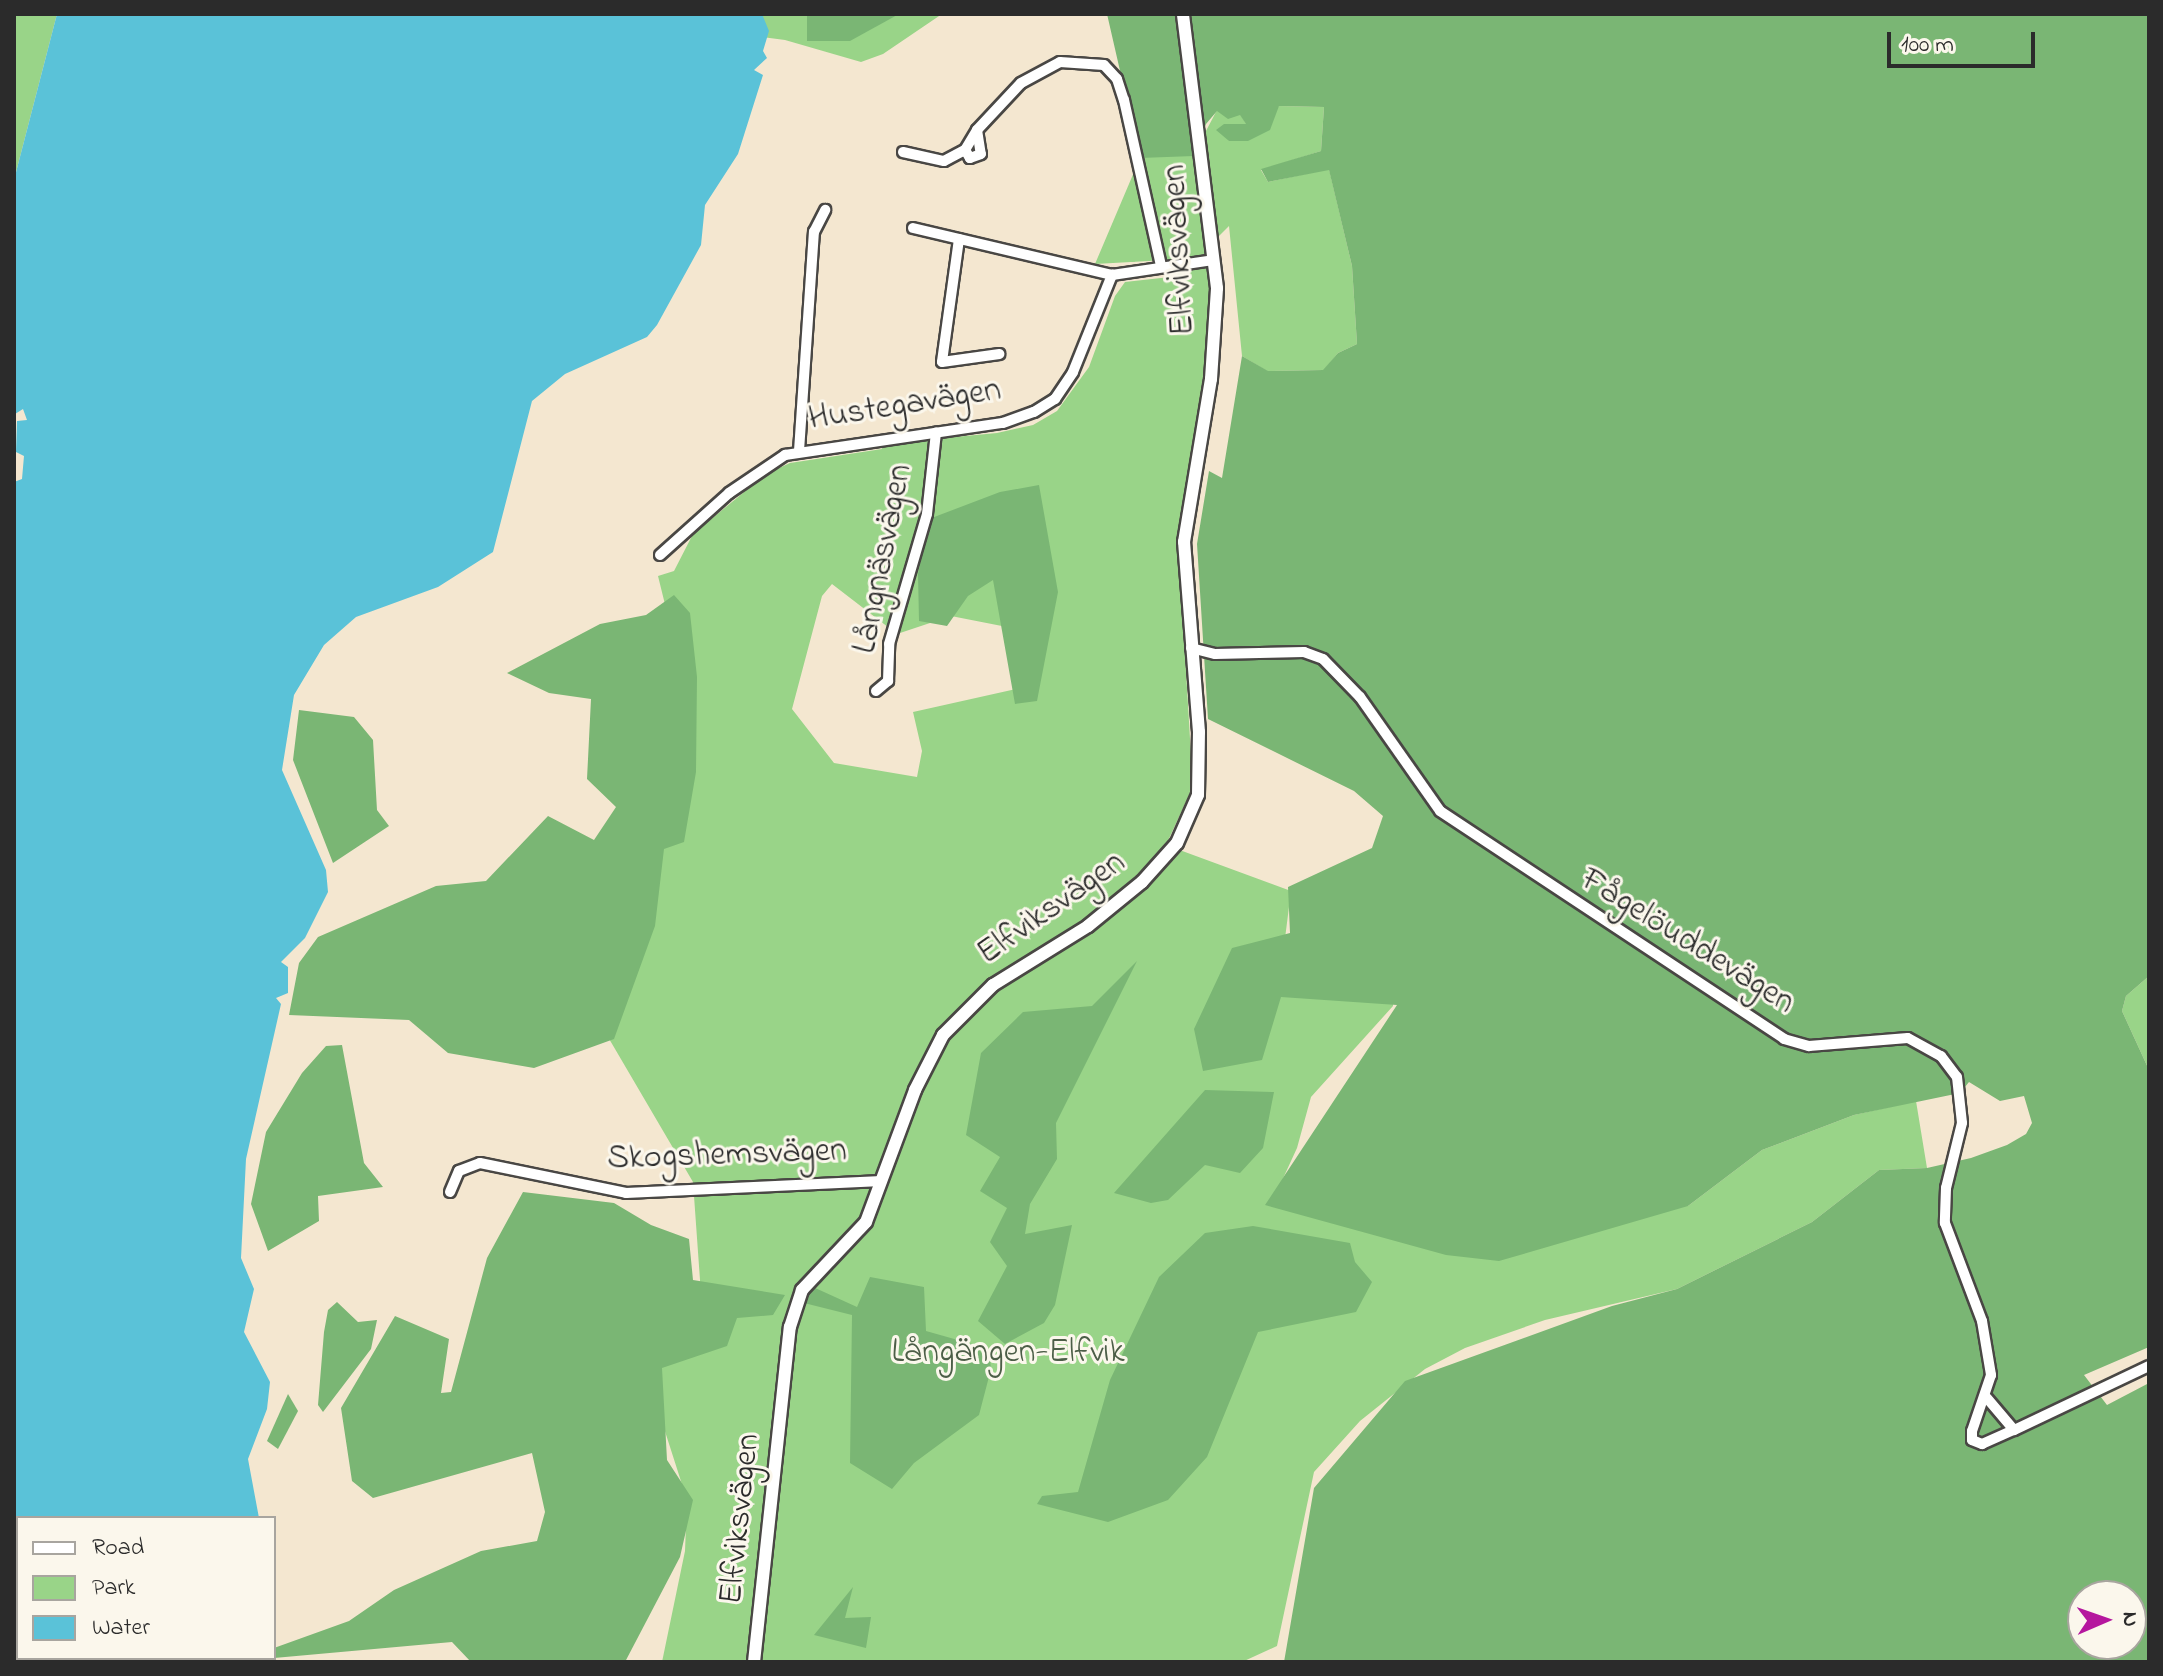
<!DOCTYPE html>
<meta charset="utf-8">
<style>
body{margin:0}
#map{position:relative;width:2163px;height:1676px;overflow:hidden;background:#f4e7d0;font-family:"Indie Flower",sans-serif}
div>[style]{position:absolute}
.green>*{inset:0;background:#99d488}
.forest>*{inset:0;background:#7ab674}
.water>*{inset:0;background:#5ac2d8}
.pier>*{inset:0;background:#f4e7d0}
.roads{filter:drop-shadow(2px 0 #494744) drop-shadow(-2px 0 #494744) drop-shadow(0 2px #494744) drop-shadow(0 -2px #494744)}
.minor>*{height:10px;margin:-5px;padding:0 5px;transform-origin:5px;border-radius:5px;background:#fff}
.tertiary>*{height:12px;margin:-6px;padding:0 6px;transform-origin:6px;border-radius:6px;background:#fff}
span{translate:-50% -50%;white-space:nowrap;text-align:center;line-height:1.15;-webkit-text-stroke:6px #fbf7ec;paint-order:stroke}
.street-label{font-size:34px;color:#2b2b2b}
.park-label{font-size:34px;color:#4c5e47}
.frame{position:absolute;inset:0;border:16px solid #2b2b2b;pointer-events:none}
.legend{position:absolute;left:16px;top:1516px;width:260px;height:144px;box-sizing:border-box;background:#fbf7ec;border:2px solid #a8a59f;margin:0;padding:10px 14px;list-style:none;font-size:24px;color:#2b2b2b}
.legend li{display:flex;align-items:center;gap:16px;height:40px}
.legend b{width:40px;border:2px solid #a8a59f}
.north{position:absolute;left:2067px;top:1580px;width:80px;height:80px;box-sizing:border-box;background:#fbf7ec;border:2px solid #a8a59f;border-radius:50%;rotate:88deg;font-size:22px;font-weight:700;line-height:32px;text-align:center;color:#2b2b2b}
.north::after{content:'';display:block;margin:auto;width:28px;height:36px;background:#b5179e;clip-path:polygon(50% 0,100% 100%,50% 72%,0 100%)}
.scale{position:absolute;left:1887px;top:32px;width:148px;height:36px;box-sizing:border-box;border:4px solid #2b2b2b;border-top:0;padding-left:10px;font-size:24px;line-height:28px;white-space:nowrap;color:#2b2b2b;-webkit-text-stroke:6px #fbf7ec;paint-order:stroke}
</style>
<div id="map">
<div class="green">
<div style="clip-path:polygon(14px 14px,57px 14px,14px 180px)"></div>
<div style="clip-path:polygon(579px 14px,942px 14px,883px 54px,861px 62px,785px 40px)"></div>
<div style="clip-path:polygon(evenodd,1279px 106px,1324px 107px,1321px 151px,1261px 170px,1268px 182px,1329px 169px,1352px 266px,1357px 344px,1338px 353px,1324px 370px,1267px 371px,1242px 356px,1229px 226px,1208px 247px,1214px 301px,1211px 341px,1178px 536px,1192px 772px,1190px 793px,1166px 845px,1291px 891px,1278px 994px,1393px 1001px,1393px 1006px,1311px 1097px,1297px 1148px,1274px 1198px,1688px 1206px,1762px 1150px,1854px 1115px,1916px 1101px,1927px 1168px,1879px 1170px,1812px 1222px,1677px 1289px,1545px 1320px,1465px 1348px,1425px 1369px,1360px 1421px,1314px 1472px,1277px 1646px,1242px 1662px,662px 1662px,685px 1551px,687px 1500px,646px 1372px,703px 1322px,693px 1182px,608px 1037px,676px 649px,658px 576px,674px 571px,693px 534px,766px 474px,790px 463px,882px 449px,881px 444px,997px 433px,1033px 425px,1057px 411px,1089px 367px,1115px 296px,1125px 282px,1170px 277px,1167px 260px,1095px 264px,1140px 158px,1197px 148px,1217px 110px,1240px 114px,1247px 125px,1224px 124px,1229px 141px,1279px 106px,832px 584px,897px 634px,951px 616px,1007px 627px,1016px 689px,913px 712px,922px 751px,917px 777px,834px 763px,792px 709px,822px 596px,832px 584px)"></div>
<div style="clip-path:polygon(2149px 976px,2149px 1070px,2122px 1011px,2126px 996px)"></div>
</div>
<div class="forest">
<div style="clip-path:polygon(807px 14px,899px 14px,850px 41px,807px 41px)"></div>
<div style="clip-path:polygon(evenodd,1107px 14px,2149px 14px,2149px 976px,2126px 996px,2122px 1011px,2149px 1070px,2149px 1347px,2084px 1375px,2107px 1405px,2149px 1383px,2149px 1662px,1284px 1662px,1314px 1488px,1405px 1381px,1612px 1306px,1677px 1289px,1812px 1222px,1879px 1170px,1927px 1168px,1971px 1158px,2007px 1145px,2026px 1134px,2032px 1123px,2024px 1096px,2000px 1101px,1969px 1082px,1960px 1093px,1854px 1115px,1762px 1150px,1688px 1206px,1499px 1261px,1446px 1255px,1265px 1205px,1397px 1005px,1281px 997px,1262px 1060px,1203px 1071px,1194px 1029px,1232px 948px,1290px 933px,1288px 887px,1372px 848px,1383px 816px,1354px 791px,1208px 719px,1197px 544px,1209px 471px,1222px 478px,1242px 356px,1268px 371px,1323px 370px,1338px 353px,1357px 344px,1352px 266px,1329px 170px,1268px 182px,1261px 169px,1321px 151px,1324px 107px,1279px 106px,1270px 130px,1248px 141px,1229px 141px,1216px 130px,1224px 124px,1246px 124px,1240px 115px,1228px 119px,1217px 111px,1206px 124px,1194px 156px,1140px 158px,1107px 14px,2083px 1596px,2131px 1596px,2131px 1644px,2083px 1644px,2083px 1596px)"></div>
<div style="clip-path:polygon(1039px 485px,1058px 592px,1037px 701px,1015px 704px,993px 580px,968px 596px,947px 626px,919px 621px,918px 574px,929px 519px,1000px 492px)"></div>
<div style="clip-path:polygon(674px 595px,690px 613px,697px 677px,696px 772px,684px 842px,664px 849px,655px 926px,614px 1039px,534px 1068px,448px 1053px,409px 1020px,289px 1015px,299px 963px,318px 937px,436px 886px,486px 881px,548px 816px,594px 840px,616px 807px,587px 779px,591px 699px,549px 693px,507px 673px,600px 624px,646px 615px)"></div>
<div style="clip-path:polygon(299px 710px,354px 717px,373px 740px,377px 810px,389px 826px,333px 863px,293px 760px)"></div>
<div style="clip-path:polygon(1137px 961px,1056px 1123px,1057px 1159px,1030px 1204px,1025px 1234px,1072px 1225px,1055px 1305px,1044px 1323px,1005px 1344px,978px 1321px,1007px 1266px,990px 1242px,1007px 1208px,980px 1191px,1000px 1157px,966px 1135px,981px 1053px,1023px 1012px,1092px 1006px)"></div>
<div style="clip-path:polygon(342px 1045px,364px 1163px,383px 1187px,318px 1196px,319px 1221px,268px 1251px,251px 1204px,266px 1132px,302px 1073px,326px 1046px)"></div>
<div style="clip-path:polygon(1205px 1090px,1274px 1092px,1263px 1148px,1240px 1173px,1205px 1165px,1168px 1200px,1151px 1203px,1114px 1193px)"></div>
<div style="clip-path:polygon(523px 1192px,614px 1203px,651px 1225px,689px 1239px,693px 1280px,785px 1295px,773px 1315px,737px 1318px,727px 1346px,662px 1368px,667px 1460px,693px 1500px,680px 1557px,625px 1662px,471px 1662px,452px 1642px,274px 1658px,274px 1648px,349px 1621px,394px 1590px,481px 1551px,537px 1541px,545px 1512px,532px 1453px,373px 1498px,352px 1481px,341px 1408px,395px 1316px,449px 1339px,441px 1393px,451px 1392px,487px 1258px)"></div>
<div style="clip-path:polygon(1253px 1226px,1350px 1243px,1355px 1262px,1372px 1282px,1356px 1312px,1258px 1332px,1207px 1457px,1168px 1500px,1108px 1522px,1037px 1504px,1042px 1496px,1078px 1492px,1110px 1380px,1159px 1277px,1205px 1233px)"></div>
<div style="clip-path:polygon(870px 1277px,924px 1287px,926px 1331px,972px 1344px,990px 1360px,991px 1369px,979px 1415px,914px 1463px,892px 1489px,850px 1463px,852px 1315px,804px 1303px,813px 1287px,857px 1307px)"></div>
<div style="clip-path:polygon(337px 1302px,358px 1322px,377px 1320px,371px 1349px,323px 1412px,318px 1405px,324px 1332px,328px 1310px)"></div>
<div style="clip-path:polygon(288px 1394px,298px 1411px,278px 1449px,267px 1441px)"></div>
<div style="clip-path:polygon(853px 1587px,845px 1618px,871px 1617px,866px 1648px,814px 1635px)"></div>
</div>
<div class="water">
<div style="clip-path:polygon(57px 14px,762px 14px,769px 31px,763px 51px,767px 58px,754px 70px,763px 75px,738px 154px,705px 205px,701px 245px,657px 325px,647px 337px,565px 374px,532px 401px,493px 552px,438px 587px,356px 617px,324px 645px,294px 695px,282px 770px,326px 870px,328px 892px,305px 938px,281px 962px,288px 967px,288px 993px,276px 998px,281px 1004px,246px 1159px,241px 1258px,254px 1289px,244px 1332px,270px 1382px,267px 1409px,248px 1459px,259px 1518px,18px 1518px,18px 1658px,250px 1662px,14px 1662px,14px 180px)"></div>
</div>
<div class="pier">
<div style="clip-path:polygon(23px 409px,27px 420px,17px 421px,16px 452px,24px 456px,22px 479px,14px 482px,15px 414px)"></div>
</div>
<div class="roads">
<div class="minor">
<div style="left:977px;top:130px;width:24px;rotate:81deg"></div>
<div style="left:981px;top:154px;width:12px;rotate:160deg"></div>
<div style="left:970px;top:158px;width:9px;rotate:-122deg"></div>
<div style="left:965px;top:150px;width:23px;rotate:-59deg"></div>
<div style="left:977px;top:130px;width:64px;rotate:-46.9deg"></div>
<div style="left:1021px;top:83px;width:44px;rotate:-28.3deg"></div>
<div style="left:1060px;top:62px;width:44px;rotate:3.9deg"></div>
<div style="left:1104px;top:65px;width:19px;rotate:47deg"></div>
<div style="left:1117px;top:79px;width:22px;rotate:72deg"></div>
<div style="left:1124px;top:100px;width:170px;rotate:77.4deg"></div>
<div style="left:903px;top:152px;width:42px;rotate:12.4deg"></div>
<div style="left:944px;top:161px;width:24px;rotate:-28deg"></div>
<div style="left:913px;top:228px;width:204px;rotate:13.3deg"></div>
<div style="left:1112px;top:275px;width:102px;rotate:-8.4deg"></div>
<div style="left:959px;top:239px;width:124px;rotate:97.9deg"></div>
<div style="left:942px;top:362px;width:58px;rotate:-8deg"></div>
<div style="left:799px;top:451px;width:220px;rotate:-86.1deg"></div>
<div style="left:814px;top:232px;width:25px;rotate:-63deg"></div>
<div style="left:660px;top:555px;width:93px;rotate:-41.9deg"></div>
<div style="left:729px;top:493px;width:68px;rotate:-34.2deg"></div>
<div style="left:785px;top:455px;width:220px;rotate:-8.4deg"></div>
<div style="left:1003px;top:423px;width:33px;rotate:-20deg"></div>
<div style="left:1034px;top:412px;width:25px;rotate:-32deg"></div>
<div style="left:1055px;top:399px;width:32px;rotate:-56deg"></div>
<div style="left:1073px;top:372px;width:105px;rotate:-68.1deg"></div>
<div style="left:1191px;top:648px;width:25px;rotate:14deg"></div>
<div style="left:1215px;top:654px;width:89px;rotate:-1.3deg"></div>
<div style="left:1304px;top:652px;width:20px;rotate:20deg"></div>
<div style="left:1323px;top:659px;width:53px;rotate:45.8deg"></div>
<div style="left:1360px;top:697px;width:139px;rotate:54.9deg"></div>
<div style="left:1440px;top:811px;width:413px;rotate:33.5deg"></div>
<div style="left:1784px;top:1039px;width:26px;rotate:16deg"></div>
<div style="left:1809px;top:1046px;width:99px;rotate:-4.6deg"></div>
<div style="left:1908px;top:1038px;width:38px;rotate:29deg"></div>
<div style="left:1941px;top:1056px;width:26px;rotate:53deg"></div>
<div style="left:1957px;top:1077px;width:46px;rotate:83.8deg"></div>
<div style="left:1962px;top:1123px;width:67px;rotate:103.8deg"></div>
<div style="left:1946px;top:1188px;width:35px;rotate:92deg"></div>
<div style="left:1945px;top:1223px;width:105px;rotate:69.3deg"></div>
<div style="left:1982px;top:1321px;width:55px;rotate:80.5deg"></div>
<div style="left:1991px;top:1375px;width:59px;rotate:108.7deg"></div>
<div style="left:1972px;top:1431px;width:9px;rotate:90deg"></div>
<div style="left:1972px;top:1440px;width:11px;rotate:22deg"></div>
<div style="left:1982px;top:1444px;width:35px;rotate:-24deg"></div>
<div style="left:2014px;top:1430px;width:42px;rotate:-130.2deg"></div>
<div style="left:876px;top:691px;width:16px;rotate:-40deg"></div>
<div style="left:888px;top:681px;width:37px;rotate:-88deg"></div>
<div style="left:889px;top:644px;width:135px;rotate:-73.7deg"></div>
<div style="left:927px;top:514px;width:82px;rotate:-83.7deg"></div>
<div style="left:450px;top:1192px;width:23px;rotate:-67deg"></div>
<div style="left:459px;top:1171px;width:22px;rotate:-21deg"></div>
<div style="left:480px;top:1163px;width:149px;rotate:11.6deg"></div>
<div style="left:626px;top:1193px;width:256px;rotate:-2.7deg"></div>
<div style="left:2014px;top:1430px;width:149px;rotate:-25.4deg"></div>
</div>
<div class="tertiary">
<div style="left:754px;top:1662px;width:337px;rotate:-83.9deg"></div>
<div style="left:790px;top:1327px;width:39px;rotate:-72deg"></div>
<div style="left:802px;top:1290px;width:93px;rotate:-46.7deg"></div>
<div style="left:866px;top:1222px;width:141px;rotate:-69.6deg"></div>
<div style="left:915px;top:1090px;width:62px;rotate:-63deg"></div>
<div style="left:943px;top:1035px;width:71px;rotate:-45deg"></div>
<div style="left:993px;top:985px;width:112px;rotate:-31.8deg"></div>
<div style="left:1088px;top:926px;width:70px;rotate:-39.2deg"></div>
<div style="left:1142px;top:882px;width:52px;rotate:-48.1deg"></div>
<div style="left:1177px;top:843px;width:52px;rotate:-66.4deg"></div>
<div style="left:1198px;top:795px;width:63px;rotate:-89.1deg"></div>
<div style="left:1199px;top:732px;width:191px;rotate:-94.5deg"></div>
<div style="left:1184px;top:542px;width:165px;rotate:-80.6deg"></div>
<div style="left:1211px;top:379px;width:91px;rotate:-86.2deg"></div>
<div style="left:1217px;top:288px;width:276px;rotate:-97.1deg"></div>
</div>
</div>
<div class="street-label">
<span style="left:1180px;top:250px;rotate:-93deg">Elfviksvägen</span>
<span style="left:905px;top:406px;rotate:-9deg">Hustegavägen</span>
<span style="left:884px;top:559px;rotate:-79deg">Långnäsvägen</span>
<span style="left:1052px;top:909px;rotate:-35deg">Elfviksvägen</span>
<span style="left:1687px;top:942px;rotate:32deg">Fågelöuddevägen</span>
<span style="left:727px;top:1156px;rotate:-2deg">Skogshemsvägen</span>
<span style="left:741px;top:1519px;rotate:-84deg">Elfviksvägen</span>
</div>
<div class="park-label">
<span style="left:1008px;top:1354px">Långängen-Elfvik</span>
</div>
<div class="frame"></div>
<ul class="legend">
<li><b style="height:10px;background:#fff"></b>Road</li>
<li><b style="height:22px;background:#99d488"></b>Park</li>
<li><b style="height:22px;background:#5ac2d8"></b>Water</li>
</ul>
<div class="north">N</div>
<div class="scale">100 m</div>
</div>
